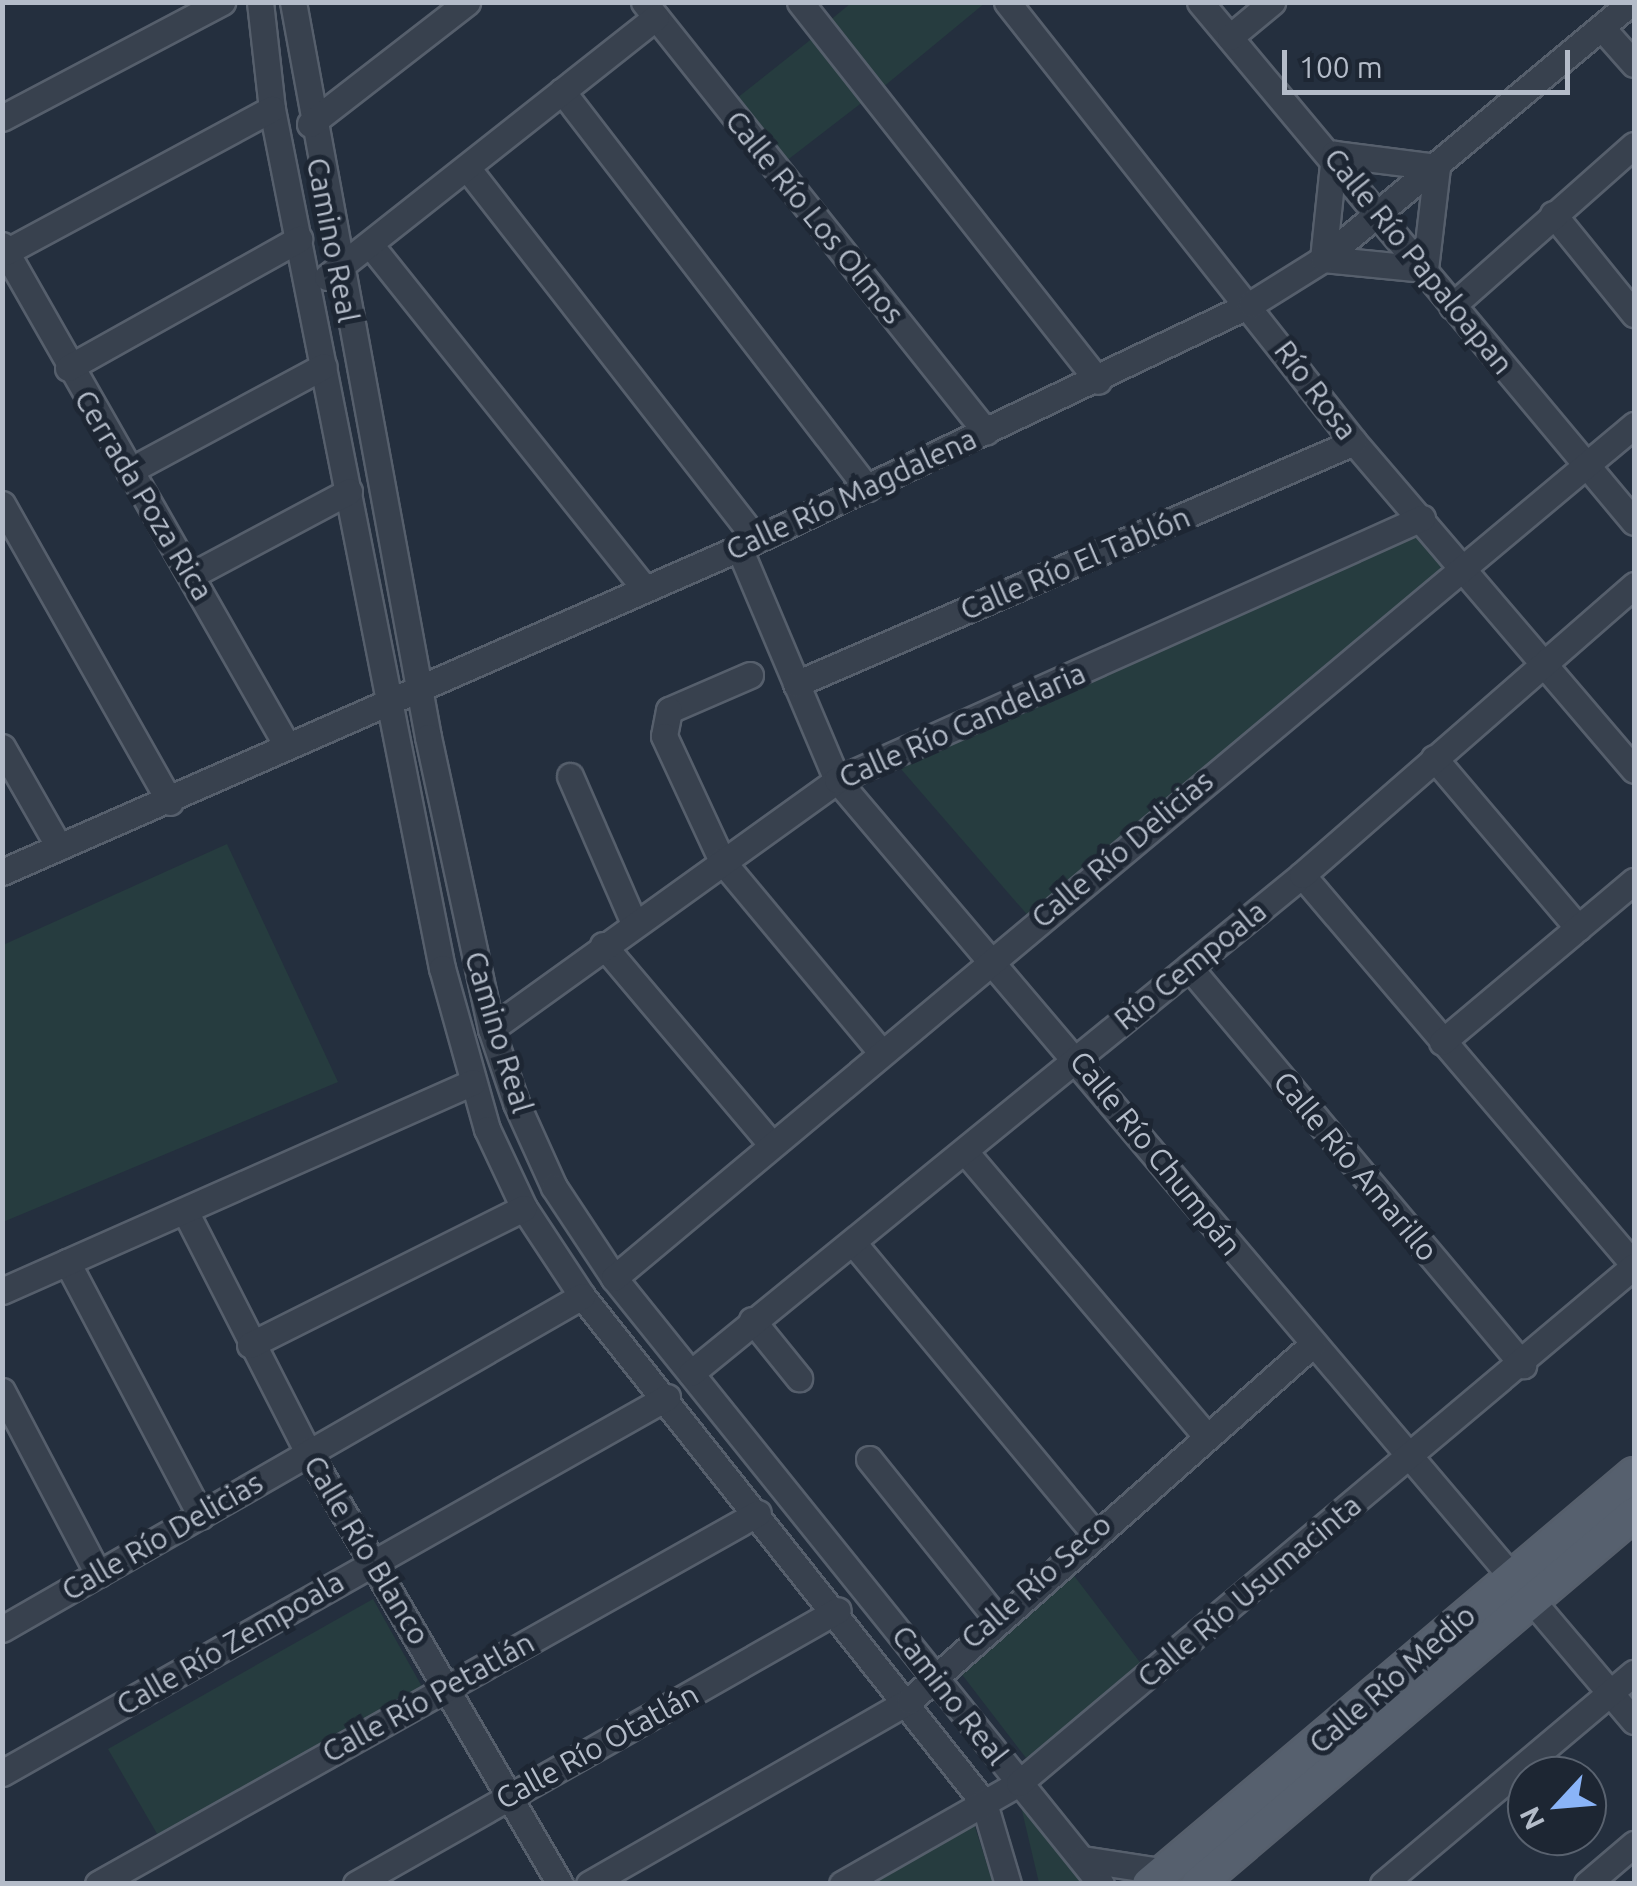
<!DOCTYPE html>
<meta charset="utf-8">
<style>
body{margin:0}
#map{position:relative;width:1637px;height:1886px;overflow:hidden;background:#242f3e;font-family:Ubuntu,sans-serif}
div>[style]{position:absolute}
.green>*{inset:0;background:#263c3f}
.roads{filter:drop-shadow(2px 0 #565f6c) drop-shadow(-2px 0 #565f6c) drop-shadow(0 2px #565f6c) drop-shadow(0 -2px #565f6c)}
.minor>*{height:25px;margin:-12.5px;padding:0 12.5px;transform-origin:12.5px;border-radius:12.5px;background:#38414e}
.major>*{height:32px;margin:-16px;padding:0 16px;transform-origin:16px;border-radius:16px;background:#56606e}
span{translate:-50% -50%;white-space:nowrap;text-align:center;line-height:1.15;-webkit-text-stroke:10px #1d2633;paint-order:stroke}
.street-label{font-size:30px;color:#b4bcc9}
.frame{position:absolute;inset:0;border:5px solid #b4bcc9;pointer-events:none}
.north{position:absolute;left:1507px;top:1756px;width:100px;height:100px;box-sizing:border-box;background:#1d2633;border:2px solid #59626f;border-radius:50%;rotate:244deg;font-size:28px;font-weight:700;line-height:40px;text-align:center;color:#b4bcc9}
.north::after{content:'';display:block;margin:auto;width:35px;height:45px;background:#8ab4f8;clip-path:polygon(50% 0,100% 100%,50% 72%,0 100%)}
.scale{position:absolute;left:1282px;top:50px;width:288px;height:45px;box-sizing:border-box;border:5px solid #b4bcc9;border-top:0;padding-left:12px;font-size:30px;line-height:35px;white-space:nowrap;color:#b4bcc9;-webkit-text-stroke:8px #1d2633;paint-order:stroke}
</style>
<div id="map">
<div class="green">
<div style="clip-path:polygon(851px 3px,985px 3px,882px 88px,828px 22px)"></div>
<div style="clip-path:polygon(814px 37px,864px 101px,781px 165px,732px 102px)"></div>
<div style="clip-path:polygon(1437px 527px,1474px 574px,1043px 933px,894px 761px)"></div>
<div style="clip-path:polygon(227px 844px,338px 1082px,3px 1222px,3px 945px)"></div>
<div style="clip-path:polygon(1072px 1573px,1142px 1665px,1026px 1758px,957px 1668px)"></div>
<div style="clip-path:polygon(373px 1599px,430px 1701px,167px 1851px,108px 1749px)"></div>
<div style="clip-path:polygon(1019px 1798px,1085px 1883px,1039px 1883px)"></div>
<div style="clip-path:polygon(974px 1824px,993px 1883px,873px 1883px)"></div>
</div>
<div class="roads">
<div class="minor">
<div style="left:260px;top:2px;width:108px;rotate:83.6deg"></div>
<div style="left:272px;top:109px;width:876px;rotate:78.81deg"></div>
<div style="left:442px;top:968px;width:167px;rotate:74.4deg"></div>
<div style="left:487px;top:1129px;width:87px;rotate:64.9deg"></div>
<div style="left:524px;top:1208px;width:105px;rotate:56.6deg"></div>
<div style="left:582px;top:1296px;width:647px;rotate:51.59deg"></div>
<div style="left:984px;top:1803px;width:84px;rotate:73.5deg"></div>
<div style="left:293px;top:2px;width:747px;rotate:79.59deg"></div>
<div style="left:428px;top:737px;width:299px;rotate:77.8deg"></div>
<div style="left:491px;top:1029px;width:78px;rotate:71.3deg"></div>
<div style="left:516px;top:1103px;width:92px;rotate:65.7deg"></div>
<div style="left:554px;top:1187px;width:109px;rotate:56.6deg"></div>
<div style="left:614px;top:1278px;width:777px;rotate:51.21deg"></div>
<div style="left:644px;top:2px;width:549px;rotate:51.5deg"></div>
<div style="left:800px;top:2px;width:482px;rotate:51.8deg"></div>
<div style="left:1007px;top:2px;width:560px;rotate:51.74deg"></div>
<div style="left:1354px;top:442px;width:431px;rotate:49.5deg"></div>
<div style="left:1200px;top:2px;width:677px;rotate:50.15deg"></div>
<div style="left:1602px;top:28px;width:48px;rotate:48.4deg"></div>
<div style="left:1230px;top:37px;width:55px;rotate:-39.8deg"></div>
<div style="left:562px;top:91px;width:501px;rotate:52.47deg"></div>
<div style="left:2px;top:118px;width:249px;rotate:-27.8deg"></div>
<div style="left:310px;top:124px;width:199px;rotate:-37.8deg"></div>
<div style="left:1334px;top:154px;width:104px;rotate:7.2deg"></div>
<div style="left:1437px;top:167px;width:103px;rotate:96.7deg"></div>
<div style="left:1425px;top:269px;width:102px;rotate:-174.4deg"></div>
<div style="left:1323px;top:259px;width:106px;rotate:-84deg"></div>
<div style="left:468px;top:169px;width:469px;rotate:52.1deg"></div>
<div style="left:1553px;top:214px;width:129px;rotate:51deg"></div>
<div style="left:2px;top:245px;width:574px;rotate:60.35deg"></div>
<div style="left:372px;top:247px;width:435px;rotate:51.4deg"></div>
<div style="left:6px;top:252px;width:302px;rotate:-28.3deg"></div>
<div style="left:327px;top:277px;width:419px;rotate:-38.3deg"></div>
<div style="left:1452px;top:306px;width:243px;rotate:-41.5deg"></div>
<div style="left:68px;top:368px;width:265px;rotate:-29.2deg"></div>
<div style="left:129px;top:471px;width:221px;rotate:-28.3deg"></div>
<div style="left:2px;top:504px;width:342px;rotate:60.6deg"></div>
<div style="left:739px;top:548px;width:252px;rotate:67.1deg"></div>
<div style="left:837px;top:780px;width:1233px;rotate:49.74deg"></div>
<div style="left:192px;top:575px;width:178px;rotate:-28.1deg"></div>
<div style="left:750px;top:675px;width:88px;rotate:156.6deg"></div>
<div style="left:669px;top:710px;width:26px;rotate:101deg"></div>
<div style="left:664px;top:736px;width:138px;rotate:65.1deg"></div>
<div style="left:722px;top:861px;width:249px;rotate:50.2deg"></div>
<div style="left:796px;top:684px;width:608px;rotate:-23.45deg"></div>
<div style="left:2px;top:747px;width:115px;rotate:60.3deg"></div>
<div style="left:1434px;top:758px;width:223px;rotate:49.7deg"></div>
<div style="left:570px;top:776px;width:160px;rotate:66.5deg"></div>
<div style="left:2px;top:872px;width:805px;rotate:-23.73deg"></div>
<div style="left:739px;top:548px;width:567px;rotate:-25.48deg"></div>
<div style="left:1251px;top:304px;width:85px;rotate:-32deg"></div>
<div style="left:1323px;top:259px;width:402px;rotate:-39.8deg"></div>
<div style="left:1302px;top:875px;width:512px;rotate:49.59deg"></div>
<div style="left:603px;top:945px;width:260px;rotate:49.8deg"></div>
<div style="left:1189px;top:967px;width:520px;rotate:50deg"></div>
<div style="left:491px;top:1029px;width:426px;rotate:-35.7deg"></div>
<div style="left:837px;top:780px;width:641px;rotate:-24.13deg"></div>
<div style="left:1442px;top:1042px;width:251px;rotate:-40deg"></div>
<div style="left:967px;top:1154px;width:368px;rotate:49.7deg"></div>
<div style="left:185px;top:1211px;width:268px;rotate:63deg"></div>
<div style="left:307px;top:1450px;width:502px;rotate:59.76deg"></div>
<div style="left:855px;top:1245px;width:373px;rotate:50.3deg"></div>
<div style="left:67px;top:1262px;width:287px;rotate:62.2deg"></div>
<div style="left:614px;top:1278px;width:1330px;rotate:-39.9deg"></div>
<div style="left:2px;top:1291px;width:515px;rotate:-23.93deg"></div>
<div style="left:752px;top:1320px;width:75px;rotate:51deg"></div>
<div style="left:250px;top:1345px;width:306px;rotate:-26.6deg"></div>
<div style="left:691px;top:1373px;width:788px;rotate:-39.18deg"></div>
<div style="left:1302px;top:875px;width:441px;rotate:-41.1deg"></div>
<div style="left:2px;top:1391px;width:207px;rotate:62.3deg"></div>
<div style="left:869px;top:1459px;width:201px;rotate:51.3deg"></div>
<div style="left:2px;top:1629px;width:669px;rotate:-29.86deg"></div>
<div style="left:2px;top:1773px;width:764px;rotate:-29.48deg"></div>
<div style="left:1082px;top:1859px;width:85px;rotate:8.8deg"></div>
<div style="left:98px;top:1884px;width:757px;rotate:-29.34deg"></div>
<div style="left:356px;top:1884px;width:554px;rotate:-29.62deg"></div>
<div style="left:589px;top:1884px;width:369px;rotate:-29.8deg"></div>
<div style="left:909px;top:1701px;width:539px;rotate:-41.47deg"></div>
<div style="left:842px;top:1884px;width:204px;rotate:-29.7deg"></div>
<div style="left:1019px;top:1783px;width:803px;rotate:-40.05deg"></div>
<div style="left:1383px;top:1884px;width:328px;rotate:-40.1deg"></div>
<div style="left:1587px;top:1884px;width:62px;rotate:-40.4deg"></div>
</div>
<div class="major">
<div style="left:1149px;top:1884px;width:635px;rotate:-40.21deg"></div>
<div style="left:1198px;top:1884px;width:572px;rotate:-40.32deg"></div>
</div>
</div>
<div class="street-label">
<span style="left:815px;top:217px;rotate:51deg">Calle Río Los Olmos</span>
<span style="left:333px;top:240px;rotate:79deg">Camino Real</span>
<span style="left:1419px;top:261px;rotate:51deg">Calle Río Papaloapan</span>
<span style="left:1316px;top:390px;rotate:53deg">Río Rosa</span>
<span style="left:851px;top:494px;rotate:-25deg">Calle Río Magdalena</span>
<span style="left:144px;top:495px;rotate:59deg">Cerrada Poza Rica</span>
<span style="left:1075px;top:563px;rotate:-23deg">Calle Río El Tablón</span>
<span style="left:962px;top:725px;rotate:-24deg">Calle Río Candelaria</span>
<span style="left:1122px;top:849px;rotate:-40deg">Calle Río Delicias</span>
<span style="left:1190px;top:965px;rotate:-39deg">Río Cempoala</span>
<span style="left:499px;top:1032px;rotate:73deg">Camino Real</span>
<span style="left:1156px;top:1153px;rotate:51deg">Calle Río Chumpán</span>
<span style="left:1356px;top:1166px;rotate:50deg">Calle Río Amarillo</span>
<span style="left:162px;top:1536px;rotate:-30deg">Calle Río Delicias</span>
<span style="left:367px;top:1550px;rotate:59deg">Calle Río Blanco</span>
<span style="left:1036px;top:1581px;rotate:-41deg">Calle Río Seco</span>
<span style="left:1249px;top:1591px;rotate:-40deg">Calle Río Usumacinta</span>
<span style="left:230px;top:1643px;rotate:-30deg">Calle Río Zempoala</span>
<span style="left:1392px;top:1679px;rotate:-41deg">Calle Río Medio</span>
<span style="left:950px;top:1695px;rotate:52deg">Camino Real</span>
<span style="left:428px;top:1697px;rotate:-29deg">Calle Río Petatlán</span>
<span style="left:597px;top:1746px;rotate:-29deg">Calle Río Otatlán</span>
</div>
<div class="frame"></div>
<div class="north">N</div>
<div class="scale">100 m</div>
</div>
